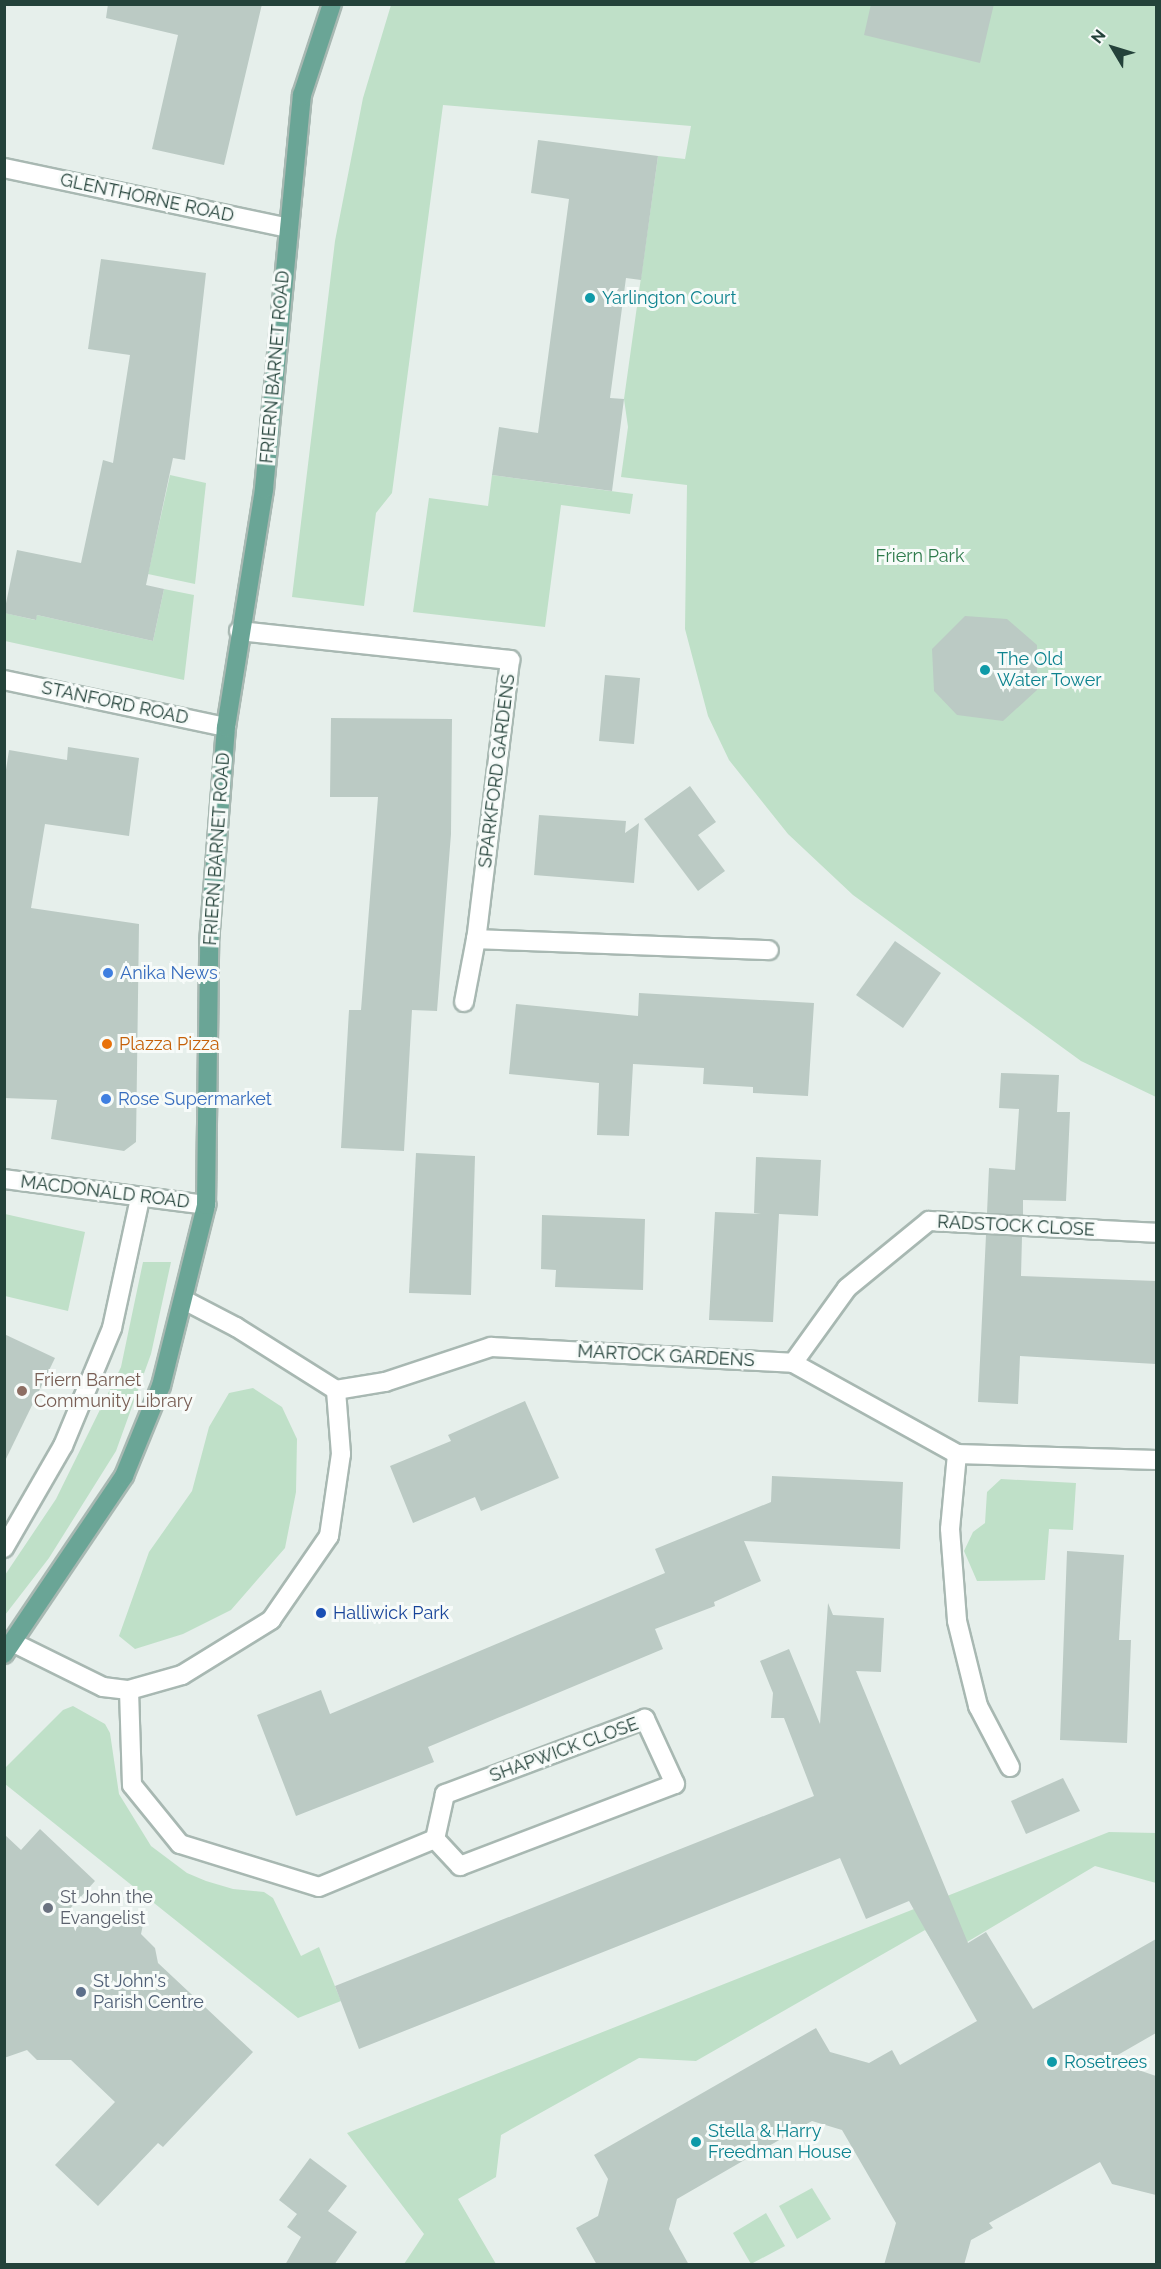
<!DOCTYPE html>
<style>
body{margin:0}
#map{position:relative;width:1161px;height:2269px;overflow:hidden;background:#e6efeb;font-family:Raleway,sans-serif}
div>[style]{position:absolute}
.green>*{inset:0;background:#bfe0c8}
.building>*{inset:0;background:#bbcac4}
.roads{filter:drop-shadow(2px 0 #a8b8b2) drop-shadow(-2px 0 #a8b8b2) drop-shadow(0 2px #a8b8b2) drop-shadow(0 -2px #a8b8b2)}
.minor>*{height:18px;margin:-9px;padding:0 9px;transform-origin:9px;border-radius:9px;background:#fff}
.primary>*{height:18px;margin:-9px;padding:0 9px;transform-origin:9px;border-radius:9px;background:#6aa596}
.dots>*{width:16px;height:16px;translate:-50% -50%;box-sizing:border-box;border:3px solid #f7fbf9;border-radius:50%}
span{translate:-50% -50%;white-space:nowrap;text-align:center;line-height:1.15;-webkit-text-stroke:6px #f7fbf9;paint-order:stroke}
.street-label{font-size:18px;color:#24423a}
.culture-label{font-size:18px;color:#0d838f}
.left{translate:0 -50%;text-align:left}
.park-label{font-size:18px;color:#2d7a4b}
.shop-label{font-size:18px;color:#366cbe}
.food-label{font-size:18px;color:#c56008}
.education-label{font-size:18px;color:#785e54}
.transit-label{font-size:18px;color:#164399}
.worship-label{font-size:18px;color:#5b616d}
.service-label{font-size:18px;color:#4e5e75}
.frame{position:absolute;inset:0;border:6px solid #24423a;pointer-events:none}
.north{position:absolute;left:1083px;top:18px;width:60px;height:60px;-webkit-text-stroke:4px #f7fbf9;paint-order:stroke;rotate:308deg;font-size:16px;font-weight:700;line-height:24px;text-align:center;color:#24423a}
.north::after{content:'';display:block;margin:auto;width:21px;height:27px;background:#24423a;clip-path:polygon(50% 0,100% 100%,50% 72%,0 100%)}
</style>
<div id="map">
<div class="green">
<div style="clip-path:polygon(391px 5px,1156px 5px,1156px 1097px,1081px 1061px,853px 895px,788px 834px,729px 760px,708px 716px,685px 629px,687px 485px,621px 477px,628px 427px,624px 399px,658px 156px,685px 159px,691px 126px,443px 105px,392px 493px,376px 513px,364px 606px,292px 597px,335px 241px,363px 98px)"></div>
<div style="clip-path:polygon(170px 475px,206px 483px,195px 584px,148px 574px)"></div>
<div style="clip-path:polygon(492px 475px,633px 494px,630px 514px,561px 505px,545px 627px,413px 612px,429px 498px,488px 506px)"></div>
<div style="clip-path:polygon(164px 589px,194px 595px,184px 680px,5px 641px,5px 613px,35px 620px,37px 615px,153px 641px)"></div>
<div style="clip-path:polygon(5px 1214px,85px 1232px,68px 1311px,5px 1296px)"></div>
<div style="clip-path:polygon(143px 1262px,171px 1262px,151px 1354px,116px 1451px,49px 1558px,5px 1615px,5px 1575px,56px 1499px,121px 1367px)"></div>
<div style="clip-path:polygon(253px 1388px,282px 1407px,297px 1439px,296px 1492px,285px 1548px,231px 1610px,183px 1634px,135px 1649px,119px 1636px,149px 1552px,192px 1491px,209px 1427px,229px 1393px)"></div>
<div style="clip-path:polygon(1001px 1479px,1076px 1483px,1073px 1530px,1049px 1529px,1045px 1580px,977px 1581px,964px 1551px,973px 1532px,985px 1523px,987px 1492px)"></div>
<div style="clip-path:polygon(73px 1706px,105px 1724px,110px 1733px,119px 1794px,151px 1846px,187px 1873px,206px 1881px,233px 1889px,264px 1892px,273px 1898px,301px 1956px,319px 1947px,341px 2001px,298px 2018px,5px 1784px,5px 1768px,63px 1710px)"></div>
<div style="clip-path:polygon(1109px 1832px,1156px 1833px,1156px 1883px,1095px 1866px,967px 1942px,932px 1941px,925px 1930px,696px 2061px,639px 2058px,501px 2135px,496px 2177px,458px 2199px,496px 2264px,404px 2264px,424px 2234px,347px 2133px)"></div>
<div style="clip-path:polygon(812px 2188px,831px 2219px,797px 2239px,779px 2206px)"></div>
<div style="clip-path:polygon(766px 2213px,785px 2246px,751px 2264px,733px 2233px)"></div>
</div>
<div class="building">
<div style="clip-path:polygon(108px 4px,262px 4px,224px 165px,152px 149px,178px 35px,106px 18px)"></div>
<div style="clip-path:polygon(871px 4px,994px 4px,980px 63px,864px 35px)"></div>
<div style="clip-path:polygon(538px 140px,658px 156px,641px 280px,626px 278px,610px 398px,624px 399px,612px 491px,492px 475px,499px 427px,538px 433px,569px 199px,531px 193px)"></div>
<div style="clip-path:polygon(101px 259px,206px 273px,185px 460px,173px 458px,146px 585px,164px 589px,153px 641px,37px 615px,36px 620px,4px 613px,17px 550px,81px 563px,103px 460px,113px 463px,130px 355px,88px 349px)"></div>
<div style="clip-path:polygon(965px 616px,1007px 619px,1037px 645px,1037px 690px,1003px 721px,957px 715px,934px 691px,932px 649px)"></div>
<div style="clip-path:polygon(605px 675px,640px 678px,634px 744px,599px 741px)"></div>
<div style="clip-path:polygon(331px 718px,452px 719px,451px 834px,437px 1011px,412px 1010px,404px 1151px,341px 1148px,349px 1010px,361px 1010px,378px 797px,330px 797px)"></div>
<div style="clip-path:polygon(68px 747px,139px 758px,129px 836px,45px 824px,31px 908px,139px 924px,136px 1142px,124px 1151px,51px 1139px,57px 1100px,4px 1098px,4px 783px,9px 750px,67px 760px)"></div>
<div style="clip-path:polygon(690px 786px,716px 822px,698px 835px,725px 871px,698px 891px,644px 819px)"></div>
<div style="clip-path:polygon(539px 815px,626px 821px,625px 833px,639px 823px,634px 883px,534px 875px)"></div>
<div style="clip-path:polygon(895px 941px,941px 973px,903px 1028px,856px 995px)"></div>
<div style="clip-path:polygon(639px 993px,814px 1003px,808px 1096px,753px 1093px,753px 1087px,703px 1084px,704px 1068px,633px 1064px,629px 1136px,597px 1135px,599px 1083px,509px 1074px,516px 1004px,638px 1016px)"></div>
<div style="clip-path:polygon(1001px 1073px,1059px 1075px,1057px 1112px,1070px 1112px,1066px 1201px,1023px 1200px,1023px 1215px,987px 1213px,989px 1168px,1015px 1170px,1019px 1109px,999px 1108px)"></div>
<div style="clip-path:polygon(416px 1153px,475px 1156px,471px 1295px,409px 1293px)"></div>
<div style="clip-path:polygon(756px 1157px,821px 1160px,818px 1216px,779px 1214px,773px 1322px,709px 1320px,715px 1212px,761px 1214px,754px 1213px)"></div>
<div style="clip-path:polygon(542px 1215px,645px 1219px,643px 1290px,555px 1287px,556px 1270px,541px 1269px)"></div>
<div style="clip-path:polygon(986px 1235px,1022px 1237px,1021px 1276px,1156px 1281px,1156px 1364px,1020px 1356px,1018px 1404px,978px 1402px)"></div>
<div style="clip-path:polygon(4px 1334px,55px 1358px,4px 1463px)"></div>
<div style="clip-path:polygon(525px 1401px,559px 1478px,481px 1511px,475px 1497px,413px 1523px,390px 1466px,451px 1441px,448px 1435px)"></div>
<div style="clip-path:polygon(772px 1476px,903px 1482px,900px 1549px,744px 1541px,761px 1581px,714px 1602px,715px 1606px,655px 1629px,663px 1649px,428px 1747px,434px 1762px,296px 1816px,257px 1715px,321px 1690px,330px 1714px,665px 1573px,655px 1549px,771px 1502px)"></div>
<div style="clip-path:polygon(1067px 1551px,1124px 1555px,1119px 1640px,1131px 1640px,1127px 1743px,1060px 1740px)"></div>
<div style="clip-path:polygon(828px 1603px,833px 1615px,884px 1618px,881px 1672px,856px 1671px,968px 1943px,986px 1932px,1033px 2009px,1156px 1939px,1156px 2033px,1109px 2060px,1156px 2076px,1156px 2195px,1112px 2184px,1100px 2162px,989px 2223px,993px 2228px,971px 2240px,964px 2265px,884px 2265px,896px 2223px,842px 2130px,812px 2121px,677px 2199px,669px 2229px,689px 2265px,597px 2265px,576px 2228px,598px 2216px,608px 2179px,594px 2155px,816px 2028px,830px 2052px,869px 2063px,892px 2050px,900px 2065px,977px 2021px,909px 1901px,866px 1919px,840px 1858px,359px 2049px,335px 1986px,814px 1796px,784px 1718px,771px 1718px,773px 1693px,760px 1661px,789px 1649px,820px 1724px)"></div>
<div style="clip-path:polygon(1063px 1778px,1080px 1811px,1026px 1834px,1011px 1801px)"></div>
<div style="clip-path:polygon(40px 1829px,95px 1881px,67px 1912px,144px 1920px,141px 1934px,155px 1948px,158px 1963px,253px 2052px,163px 2147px,158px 2143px,98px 2206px,55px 2165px,115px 2102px,71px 2060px,37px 2060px,27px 2050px,4px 2058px,4px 1834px,21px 1850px)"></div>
<div style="clip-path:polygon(310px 2158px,347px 2186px,328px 2211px,357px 2232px,334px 2265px,285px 2265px,301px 2237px,287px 2227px,297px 2214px,279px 2200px)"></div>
</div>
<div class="roads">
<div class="minor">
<div style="left:4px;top:168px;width:291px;rotate:11.9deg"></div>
<div style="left:239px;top:631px;width:273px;rotate:6.1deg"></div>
<div style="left:510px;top:660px;width:281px;rotate:96.9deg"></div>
<div style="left:476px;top:939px;width:293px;rotate:2.2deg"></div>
<div style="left:4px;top:680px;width:227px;rotate:12deg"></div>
<div style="left:464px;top:1002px;width:64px;rotate:-79.2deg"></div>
<div style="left:4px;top:1179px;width:204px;rotate:7.3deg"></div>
<div style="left:184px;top:1300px;width:59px;rotate:27.4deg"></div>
<div style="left:236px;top:1327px;width:118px;rotate:32.2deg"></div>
<div style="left:336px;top:1390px;width:50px;rotate:-9.3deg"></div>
<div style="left:385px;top:1382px;width:112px;rotate:-18.3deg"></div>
<div style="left:491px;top:1347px;width:302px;rotate:3deg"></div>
<div style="left:793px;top:1363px;width:188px;rotate:29deg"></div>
<div style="left:957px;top:1454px;width:199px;rotate:1.7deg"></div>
<div style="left:793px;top:1363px;width:92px;rotate:-54.2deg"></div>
<div style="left:847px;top:1288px;width:106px;rotate:-39.3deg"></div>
<div style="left:929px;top:1221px;width:227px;rotate:3deg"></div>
<div style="left:957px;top:1454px;width:75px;rotate:95.3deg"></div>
<div style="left:950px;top:1529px;width:92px;rotate:85.6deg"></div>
<div style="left:957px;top:1621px;width:88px;rotate:76.1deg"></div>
<div style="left:978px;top:1706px;width:69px;rotate:62.3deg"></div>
<div style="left:4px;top:1548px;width:118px;rotate:-60deg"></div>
<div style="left:63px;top:1446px;width:128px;rotate:-67.4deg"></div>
<div style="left:112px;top:1328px;width:133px;rotate:-77.8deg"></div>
<div style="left:14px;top:1643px;width:99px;rotate:26.3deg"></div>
<div style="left:103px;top:1687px;width:26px;rotate:7deg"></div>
<div style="left:129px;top:1690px;width:55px;rotate:-15.8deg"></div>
<div style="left:182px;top:1675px;width:105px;rotate:-31.7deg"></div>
<div style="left:271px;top:1620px;width:102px;rotate:-55.4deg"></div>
<div style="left:329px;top:1536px;width:83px;rotate:-81.7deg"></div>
<div style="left:341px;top:1454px;width:64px;rotate:-94.5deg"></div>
<div style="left:129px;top:1690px;width:95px;rotate:88.2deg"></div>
<div style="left:132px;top:1785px;width:76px;rotate:50.9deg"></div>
<div style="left:180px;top:1844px;width:145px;rotate:17.2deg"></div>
<div style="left:319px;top:1887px;width:126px;rotate:-22.5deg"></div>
<div style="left:435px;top:1839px;width:37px;rotate:47deg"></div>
<div style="left:460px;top:1866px;width:230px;rotate:-20.9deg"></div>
<div style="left:675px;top:1784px;width:72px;rotate:-114.8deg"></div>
<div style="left:645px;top:1719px;width:214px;rotate:159.4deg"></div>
<div style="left:445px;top:1794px;width:46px;rotate:102.5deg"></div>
</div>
<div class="primary">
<div style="left:4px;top:1654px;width:215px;rotate:-56deg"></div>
<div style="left:124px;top:1476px;width:97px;rotate:-67.7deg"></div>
<div style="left:161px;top:1386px;width:187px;rotate:-76deg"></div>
<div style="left:206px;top:1205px;width:262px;rotate:-89.3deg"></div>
<div style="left:209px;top:943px;width:217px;rotate:-85.5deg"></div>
<div style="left:226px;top:727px;width:241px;rotate:-80.9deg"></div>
<div style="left:264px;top:489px;width:396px;rotate:-84.5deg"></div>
<div style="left:302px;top:95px;width:96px;rotate:-71.8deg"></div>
</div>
</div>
<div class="dots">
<div style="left:590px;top:298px;background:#0f9aa8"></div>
<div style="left:985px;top:670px;background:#0f9aa8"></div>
<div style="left:108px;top:973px;background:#3f7fe0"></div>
<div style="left:107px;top:1044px;background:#e8710a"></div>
<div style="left:106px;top:1099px;background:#3f7fe0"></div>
<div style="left:22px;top:1391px;background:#8d6e63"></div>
<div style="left:321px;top:1613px;background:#1a4fb4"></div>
<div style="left:48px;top:1908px;background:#6b7280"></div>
<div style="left:81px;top:1992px;background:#5c6f8a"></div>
<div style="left:1052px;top:2062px;background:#0f9aa8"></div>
<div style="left:696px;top:2142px;background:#0f9aa8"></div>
</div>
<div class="street-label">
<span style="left:147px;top:198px;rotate:12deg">GLENTHORNE ROAD</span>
<span style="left:275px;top:367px;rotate:-85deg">FRIERN BARNET ROAD</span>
<span style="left:115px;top:703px;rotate:12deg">STANFORD ROAD</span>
<span style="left:497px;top:771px;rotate:-83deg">SPARKFORD GARDENS</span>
<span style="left:217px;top:849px;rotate:-86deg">FRIERN BARNET ROAD</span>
<span style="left:105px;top:1192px;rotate:7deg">MACDONALD ROAD</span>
<span style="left:1016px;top:1226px;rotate:3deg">RADSTOCK CLOSE</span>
<span style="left:666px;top:1356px;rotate:3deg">MARTOCK GARDENS</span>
<span style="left:564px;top:1750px;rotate:-20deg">SHAPWICK CLOSE</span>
</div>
<div class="culture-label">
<span class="left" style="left:602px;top:298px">Yarlington Court</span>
<span class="left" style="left:997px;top:670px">The Old<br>Water Tower</span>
<span class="left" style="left:1064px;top:2062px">Rosetrees</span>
<span class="left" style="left:708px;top:2142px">Stella &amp; Harry<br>Freedman House</span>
</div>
<div class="park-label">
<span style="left:920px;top:556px">Friern Park</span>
</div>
<div class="shop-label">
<span class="left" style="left:120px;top:973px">Anika News</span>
<span class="left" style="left:118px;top:1099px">Rose Supermarket</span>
</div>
<div class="food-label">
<span class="left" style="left:119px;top:1044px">Plazza Pizza</span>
</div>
<div class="education-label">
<span class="left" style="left:34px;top:1391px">Friern Barnet<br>Community Library</span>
</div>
<div class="transit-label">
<span class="left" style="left:333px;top:1613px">Halliwick Park</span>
</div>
<div class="worship-label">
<span class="left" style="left:60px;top:1908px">St John the<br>Evangelist</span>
</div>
<div class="service-label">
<span class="left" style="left:93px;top:1992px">St John's<br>Parish Centre</span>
</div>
<div class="frame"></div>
<div class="north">N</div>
</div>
